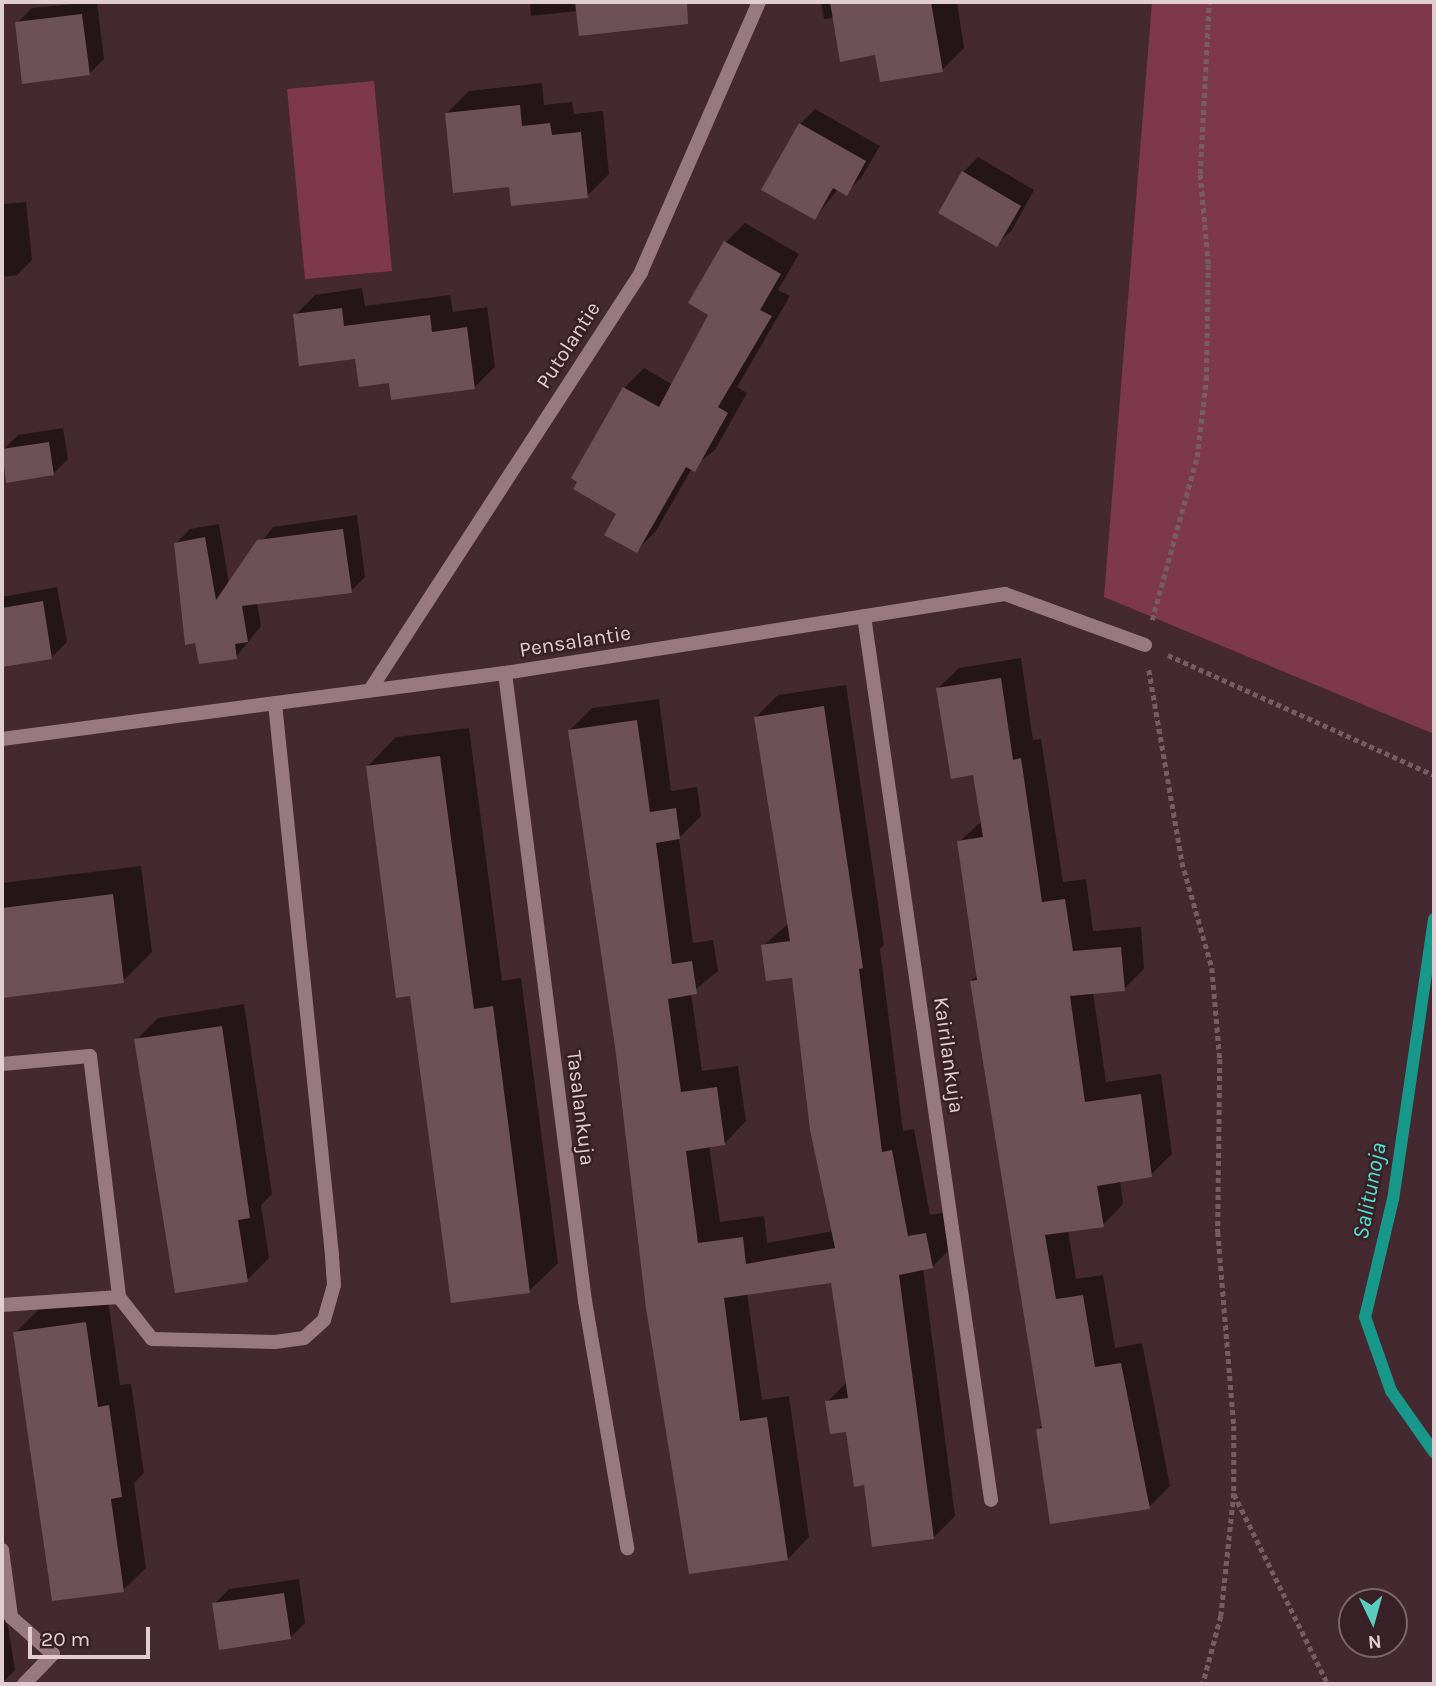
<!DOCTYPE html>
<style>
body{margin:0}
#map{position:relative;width:1436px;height:1686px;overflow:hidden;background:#442930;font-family:Karla,sans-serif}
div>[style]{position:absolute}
.green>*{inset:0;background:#7d384b}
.shadow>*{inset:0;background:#0007}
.stream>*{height:12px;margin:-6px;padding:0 6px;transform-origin:6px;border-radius:6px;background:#18988b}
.building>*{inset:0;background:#6e5057}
.path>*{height:4.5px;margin-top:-2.25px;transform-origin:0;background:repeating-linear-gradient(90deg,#765d64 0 5px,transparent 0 8.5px)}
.lane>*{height:14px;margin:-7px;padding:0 7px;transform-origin:7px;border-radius:7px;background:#997980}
.street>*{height:14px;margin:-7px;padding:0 7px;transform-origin:7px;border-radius:7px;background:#997980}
span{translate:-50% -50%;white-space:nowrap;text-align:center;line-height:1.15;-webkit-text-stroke:5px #391f26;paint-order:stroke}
.street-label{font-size:21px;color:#e0ced2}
.water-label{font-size:23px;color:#4ce3d1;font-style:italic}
.frame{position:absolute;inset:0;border:4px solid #e0ced2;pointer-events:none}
.north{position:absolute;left:1338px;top:1588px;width:70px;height:70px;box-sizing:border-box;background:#391f26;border:2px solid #7c656b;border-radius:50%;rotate:175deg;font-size:19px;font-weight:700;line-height:28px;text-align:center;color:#e0ced2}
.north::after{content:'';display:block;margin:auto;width:24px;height:32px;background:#59cebf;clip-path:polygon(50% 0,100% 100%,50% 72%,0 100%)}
.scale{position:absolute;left:28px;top:1627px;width:122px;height:32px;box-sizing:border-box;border:4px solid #e0ced2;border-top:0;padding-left:9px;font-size:21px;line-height:24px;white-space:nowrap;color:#e0ced2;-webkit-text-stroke:5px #391f26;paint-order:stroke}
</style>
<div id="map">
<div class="green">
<div style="clip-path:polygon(1152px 2px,1434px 2px,1434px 734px,1104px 597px)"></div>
<div style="clip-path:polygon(374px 81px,392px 271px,305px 279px,287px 89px)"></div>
</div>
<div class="shadow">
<div style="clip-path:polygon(97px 2px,104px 59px,89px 74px,17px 23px,32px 8px)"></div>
<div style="clip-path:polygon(530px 2px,688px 2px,665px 25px,578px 11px,531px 16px)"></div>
<div style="clip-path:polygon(821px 2px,957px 2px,964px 48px,942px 70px,877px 53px,834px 18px,824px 19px)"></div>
<div style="clip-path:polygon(542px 83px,544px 105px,572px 102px,574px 114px,603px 111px,609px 174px,587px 196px,510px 185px,447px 113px,469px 91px)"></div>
<div style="clip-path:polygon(815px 109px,880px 146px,861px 178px,846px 193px,838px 189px,815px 218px,800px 124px)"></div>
<div style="clip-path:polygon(978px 157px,1034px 190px,1012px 230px,997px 244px,963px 172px)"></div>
<div style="clip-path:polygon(26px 202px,32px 260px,17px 275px,2px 277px,2px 204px)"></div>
<div style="clip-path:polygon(745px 223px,799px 254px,778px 290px,790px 296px,737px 387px,747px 393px,715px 450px,692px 468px,656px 531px,636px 551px,618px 513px,624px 388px,644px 368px,673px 385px,710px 314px,726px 242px)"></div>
<div style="clip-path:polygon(362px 288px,365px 306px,450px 295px,453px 312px,487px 307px,495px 367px,474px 388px,390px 381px,295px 315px,315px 295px)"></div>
<div style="clip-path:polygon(63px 428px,68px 459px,53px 474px,3px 450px,18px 435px)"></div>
<div style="clip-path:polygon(357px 515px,365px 577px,351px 591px,257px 603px,261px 626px,236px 657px,176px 543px,190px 529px,219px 524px,229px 584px,273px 527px)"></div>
<div style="clip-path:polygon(57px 587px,67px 642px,52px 657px,2px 665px,2px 597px)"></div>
<div style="clip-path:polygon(1021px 658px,1033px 740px,1041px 739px,1063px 882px,1086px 879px,1093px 931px,1141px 927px,1144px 969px,1124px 989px,1093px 992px,1106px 1082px,1161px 1074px,1172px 1154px,1151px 1175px,1120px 1180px,1123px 1204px,1103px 1225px,1068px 1230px,1076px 1279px,1103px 1275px,1115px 1348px,1142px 1343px,1170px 1486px,1149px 1507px,1038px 1429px,1043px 1424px,971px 981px,978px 975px,959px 842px,982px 821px,975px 773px,938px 688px,959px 668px)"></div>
<div style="clip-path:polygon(846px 685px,884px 945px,880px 949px,903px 1131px,914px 1129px,930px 1215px,948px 1212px,954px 1245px,932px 1267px,923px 1268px,955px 1516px,933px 1538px,866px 1483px,848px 1430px,827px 1402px,847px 1382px,833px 1281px,747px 1293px,762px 1400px,789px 1396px,809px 1537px,788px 1559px,691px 1572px,570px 730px,592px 708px,659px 699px,671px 791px,697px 787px,701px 816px,679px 838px,693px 943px,713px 940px,718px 971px,691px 993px,702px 1071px,738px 1066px,746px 1121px,725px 1143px,709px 1145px,720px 1222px,764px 1216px,767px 1243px,833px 1231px,793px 976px,763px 946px,789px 923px,756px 717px,778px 695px)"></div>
<div style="clip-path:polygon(469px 728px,502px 981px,521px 978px,558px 1263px,529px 1291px,368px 766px,396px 737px)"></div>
<div style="clip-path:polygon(141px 866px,152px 952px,123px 981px,2px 996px,2px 883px)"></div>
<div style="clip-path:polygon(244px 1004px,272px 1194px,261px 1205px,269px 1258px,247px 1280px,136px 1040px,158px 1018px)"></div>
<div style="clip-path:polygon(108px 1300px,120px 1385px,131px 1384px,144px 1473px,134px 1483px,146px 1568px,123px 1590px,15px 1333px,38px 1310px)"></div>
<div style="clip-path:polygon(299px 1579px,305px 1623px,290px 1638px,214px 1604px,229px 1589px)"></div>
<div style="clip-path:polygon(2px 1590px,15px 1670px,2px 1683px)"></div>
</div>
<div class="stream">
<div style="left:1434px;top:919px;width:283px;rotate:98.3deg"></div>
<div style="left:1393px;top:1199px;width:121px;rotate:103.3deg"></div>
<div style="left:1365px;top:1317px;width:78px;rotate:70.6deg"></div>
<div style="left:1391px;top:1391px;width:75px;rotate:54.8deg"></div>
</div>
<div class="building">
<div style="clip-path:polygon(575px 2px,687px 2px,688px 24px,579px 36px)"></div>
<div style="clip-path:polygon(830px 2px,931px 2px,943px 72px,880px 82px,875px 55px,840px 62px)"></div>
<div style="clip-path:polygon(82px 14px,90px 75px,22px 84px,15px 22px)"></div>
<div style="clip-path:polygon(520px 105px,522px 126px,550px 123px,552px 135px,581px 132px,588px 198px,511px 206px,509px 187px,453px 193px,445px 113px)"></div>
<div style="clip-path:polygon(799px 123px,866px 161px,847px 196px,833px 188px,815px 220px,761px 190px)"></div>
<div style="clip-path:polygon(962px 171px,1021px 206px,997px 247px,938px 213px)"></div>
<div style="clip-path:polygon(724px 241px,781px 274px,760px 310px,772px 316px,718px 407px,728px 413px,695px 472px,686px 467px,637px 553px,604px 535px,616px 514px,573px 489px,577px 482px,571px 478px,623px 387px,659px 407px,708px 315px,688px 303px)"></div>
<div style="clip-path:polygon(342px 308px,344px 326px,430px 315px,432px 332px,467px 327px,475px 389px,391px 400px,389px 383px,359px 387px,355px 359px,299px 366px,293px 314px)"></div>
<div style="clip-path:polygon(49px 442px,54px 475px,6px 483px,2px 449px)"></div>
<div style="clip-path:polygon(343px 529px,352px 593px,242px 606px,248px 642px,235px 644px,237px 659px,199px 664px,195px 643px,185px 645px,174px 543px,205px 537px,216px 600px,257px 540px)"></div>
<div style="clip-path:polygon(43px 601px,52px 659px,2px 667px,2px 608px)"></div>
<div style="clip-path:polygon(1001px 678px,1013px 760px,1021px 758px,1042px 902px,1065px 899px,1073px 951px,1121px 947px,1125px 991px,1070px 996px,1085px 1102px,1141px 1094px,1152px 1177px,1097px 1186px,1104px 1227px,1045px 1235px,1056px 1299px,1083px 1295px,1095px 1367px,1121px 1363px,1150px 1509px,1050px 1524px,1036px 1429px,1042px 1428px,970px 981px,977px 980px,957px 841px,983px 837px,973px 775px,951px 779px,936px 688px)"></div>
<div style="clip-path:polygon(824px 706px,863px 968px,859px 969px,882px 1152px,892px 1150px,908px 1236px,926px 1233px,933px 1268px,899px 1275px,934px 1539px,872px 1547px,864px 1485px,854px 1487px,846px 1432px,830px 1434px,825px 1401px,848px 1398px,831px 1283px,724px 1298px,740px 1421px,767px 1417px,788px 1560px,689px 1574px,646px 1308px,616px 1054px,568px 730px,637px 720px,650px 812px,676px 808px,680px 839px,656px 843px,672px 964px,692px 961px,697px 994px,668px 999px,681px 1092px,717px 1087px,725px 1145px,686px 1151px,698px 1243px,743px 1237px,746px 1264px,835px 1248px,810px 1130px,792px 978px,766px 981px,761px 945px,790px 941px,754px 717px)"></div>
<div style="clip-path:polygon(440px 756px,474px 1009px,493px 1006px,530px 1293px,451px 1303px,410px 996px,396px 998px,366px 766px)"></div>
<div style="clip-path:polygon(113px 894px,124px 983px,2px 998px,2px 908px)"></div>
<div style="clip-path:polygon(222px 1026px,250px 1218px,238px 1220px,248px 1282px,175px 1293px,134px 1039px)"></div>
<div style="clip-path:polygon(86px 1322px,98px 1407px,109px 1405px,122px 1497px,111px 1499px,124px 1592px,52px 1601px,13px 1332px)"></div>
<div style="clip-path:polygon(284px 1593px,291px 1639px,219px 1650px,212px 1603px)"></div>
</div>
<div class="path">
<div style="left:1152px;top:620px;width:169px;rotate:-74.6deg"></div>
<div style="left:1197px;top:457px;width:78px;rotate:-83.3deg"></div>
<div style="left:1206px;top:380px;width:116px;rotate:-89deg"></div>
<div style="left:1208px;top:264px;width:90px;rotate:-95.1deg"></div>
<div style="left:1200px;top:174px;width:172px;rotate:-87deg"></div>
<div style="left:1168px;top:655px;width:292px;rotate:24.3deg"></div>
<div style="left:1149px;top:670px;width:195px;rotate:80.2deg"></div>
<div style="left:1182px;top:862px;width:110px;rotate:74.2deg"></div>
<div style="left:1212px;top:968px;width:91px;rotate:85deg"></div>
<div style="left:1220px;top:1059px;width:173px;rotate:90.7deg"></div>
<div style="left:1218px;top:1232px;width:195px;rotate:85.3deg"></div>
<div style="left:1234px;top:1426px;width:67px;rotate:90deg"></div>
<div style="left:1234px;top:1493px;width:124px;rotate:96deg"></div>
<div style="left:1221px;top:1616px;width:70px;rotate:104.8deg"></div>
<div style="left:1234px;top:1494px;width:212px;rotate:63.7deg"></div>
</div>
<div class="lane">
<div style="left:2px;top:1064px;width:88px;rotate:-5.2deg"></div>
<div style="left:90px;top:1056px;width:243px;rotate:83.1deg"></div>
<div style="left:2px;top:1305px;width:117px;rotate:-3.9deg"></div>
<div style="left:119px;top:1297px;width:53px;rotate:51.8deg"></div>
<div style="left:152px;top:1339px;width:123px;rotate:1.4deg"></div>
<div style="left:275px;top:1342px;width:29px;rotate:-8deg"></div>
<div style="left:304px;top:1338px;width:27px;rotate:-42deg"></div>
<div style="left:324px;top:1320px;width:36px;rotate:-74deg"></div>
<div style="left:334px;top:1285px;width:30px;rotate:-94deg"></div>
<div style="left:332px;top:1255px;width:555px;rotate:-95.9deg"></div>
<div style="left:2px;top:1550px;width:68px;rotate:82.3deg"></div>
<div style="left:11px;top:1617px;width:56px;rotate:41.4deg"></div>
<div style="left:53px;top:1654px;width:42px;rotate:134deg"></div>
</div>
<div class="street">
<div style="left:864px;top:616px;width:893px;rotate:81.82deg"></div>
<div style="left:505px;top:673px;width:633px;rotate:82.74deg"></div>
<div style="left:585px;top:1301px;width:251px;rotate:80.3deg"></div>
<div style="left:370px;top:690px;width:498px;rotate:-57deg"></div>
<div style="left:641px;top:272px;width:295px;rotate:-66.4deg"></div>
<div style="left:2px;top:739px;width:507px;rotate:-7.48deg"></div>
<div style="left:505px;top:673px;width:506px;rotate:-8.98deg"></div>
<div style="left:1005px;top:594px;width:149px;rotate:20deg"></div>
</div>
<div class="street-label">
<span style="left:568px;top:345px;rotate:-57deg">Putolantie</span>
<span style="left:575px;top:641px;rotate:-9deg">Pensalantie</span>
<span style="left:949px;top:1055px;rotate:82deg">Kairilankuja</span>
<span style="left:581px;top:1108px;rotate:83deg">Tasalankuja</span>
</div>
<div class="water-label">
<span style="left:1370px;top:1191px;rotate:-79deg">Salitunoja</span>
</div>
<div class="frame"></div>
<div class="north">N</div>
<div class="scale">20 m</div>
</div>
